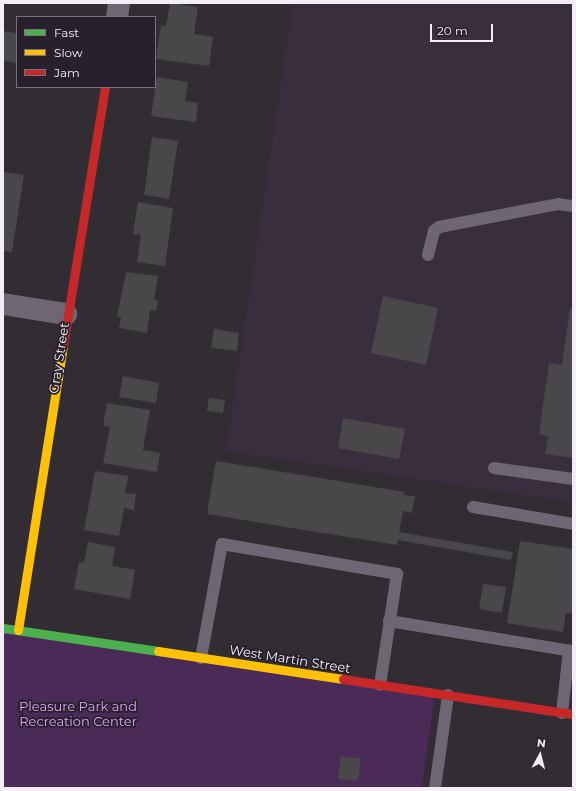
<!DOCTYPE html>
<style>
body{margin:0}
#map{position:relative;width:576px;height:791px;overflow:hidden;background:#312d33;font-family:Montserrat,sans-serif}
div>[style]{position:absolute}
.built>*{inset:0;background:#392e3e}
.green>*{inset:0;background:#4a2b58}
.building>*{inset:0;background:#4a474b}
.lane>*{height:12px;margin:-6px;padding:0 6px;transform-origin:6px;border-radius:6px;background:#6e6773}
.street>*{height:22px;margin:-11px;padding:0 11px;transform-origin:11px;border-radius:11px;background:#6e6773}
.fast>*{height:9px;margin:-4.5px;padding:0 4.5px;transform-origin:4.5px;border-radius:4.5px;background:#4caf50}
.slow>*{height:9px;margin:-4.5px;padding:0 4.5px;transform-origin:4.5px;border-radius:4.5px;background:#ffc107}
.jam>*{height:9px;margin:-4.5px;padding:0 4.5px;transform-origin:4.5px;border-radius:4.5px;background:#c62828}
span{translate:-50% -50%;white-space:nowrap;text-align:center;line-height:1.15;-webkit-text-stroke:3.5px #28202c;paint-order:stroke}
.street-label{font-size:13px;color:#f3eef6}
.park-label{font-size:13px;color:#dda6f8}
.frame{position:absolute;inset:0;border:4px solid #f3eef6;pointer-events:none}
.legend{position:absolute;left:16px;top:16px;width:140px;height:72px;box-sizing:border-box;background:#28202c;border:1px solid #79727d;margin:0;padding:5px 7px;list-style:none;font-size:12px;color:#f3eef6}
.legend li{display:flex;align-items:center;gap:8px;height:20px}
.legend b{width:20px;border:1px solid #79727d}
.north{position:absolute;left:520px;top:735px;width:40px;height:40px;-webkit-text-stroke:3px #28202c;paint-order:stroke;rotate:7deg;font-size:11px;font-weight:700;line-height:16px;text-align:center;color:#f3eef6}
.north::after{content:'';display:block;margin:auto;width:14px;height:18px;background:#f3eef6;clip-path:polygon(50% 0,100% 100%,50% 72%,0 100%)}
.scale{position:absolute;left:430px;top:24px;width:63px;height:18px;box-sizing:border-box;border:2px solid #f3eef6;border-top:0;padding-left:5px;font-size:12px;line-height:14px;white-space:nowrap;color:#f3eef6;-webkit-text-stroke:3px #28202c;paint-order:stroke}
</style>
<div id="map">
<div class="built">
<div style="clip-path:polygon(293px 3px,573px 3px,573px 502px,226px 451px)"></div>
</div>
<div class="green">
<div style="clip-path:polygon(3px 628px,435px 694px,422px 788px,3px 788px)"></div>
</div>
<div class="building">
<div style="clip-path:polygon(170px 3px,198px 7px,194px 34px,213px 37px,209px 66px,156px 59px,161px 25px,166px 26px)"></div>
<div style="clip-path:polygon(3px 31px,17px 33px,17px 63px,3px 61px)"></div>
<div style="clip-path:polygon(157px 77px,188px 82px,185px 101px,198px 103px,196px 122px,151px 116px)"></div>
<div style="clip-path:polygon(152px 137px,178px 141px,169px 199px,144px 195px)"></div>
<div style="clip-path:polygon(3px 172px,24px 175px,12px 252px,3px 251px)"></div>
<div style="clip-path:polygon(138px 202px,173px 208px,165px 266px,137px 262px,141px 235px,133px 234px)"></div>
<div style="clip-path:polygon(126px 272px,158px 276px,154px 300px,158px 301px,156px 311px,150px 310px,147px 333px,119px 328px,121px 317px,117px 317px)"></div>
<div style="clip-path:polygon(383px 296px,438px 308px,426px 365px,371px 353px)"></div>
<div style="clip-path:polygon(570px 308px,573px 309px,573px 458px,545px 454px,548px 436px,539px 434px,549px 363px,562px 365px)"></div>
<div style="clip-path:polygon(214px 329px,239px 333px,237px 351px,211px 348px)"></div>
<div style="clip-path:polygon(123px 376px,159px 383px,156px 403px,119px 397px)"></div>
<div style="clip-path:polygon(209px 398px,225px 400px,223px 413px,207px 411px)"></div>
<div style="clip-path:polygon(107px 403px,150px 410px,143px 450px,160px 453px,157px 472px,103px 463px,110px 427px,103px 426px)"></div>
<div style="clip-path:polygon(343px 418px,405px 429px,399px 459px,338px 448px)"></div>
<div style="clip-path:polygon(216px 461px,405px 492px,404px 495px,415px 496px,412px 513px,403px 511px,399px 532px,513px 552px,511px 560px,398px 540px,397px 545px,207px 514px)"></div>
<div style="clip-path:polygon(95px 471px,128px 476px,125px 493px,136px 494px,134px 510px,124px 508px,119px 536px,84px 530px)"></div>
<div style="clip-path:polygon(520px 541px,573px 549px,573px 614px,566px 613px,563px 632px,507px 623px)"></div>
<div style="clip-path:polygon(88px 542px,115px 547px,112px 566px,135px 570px,130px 599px,74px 589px,79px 562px,84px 563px)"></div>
<div style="clip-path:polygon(483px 584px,506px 587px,502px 613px,479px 609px)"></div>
<div style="clip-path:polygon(341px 756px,361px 759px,358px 781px,338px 779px)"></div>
</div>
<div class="lane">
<div style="left:428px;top:255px;width:25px;rotate:-76deg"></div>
<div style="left:434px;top:231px;width:6px;rotate:-39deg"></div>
<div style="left:439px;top:227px;width:121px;rotate:-10.9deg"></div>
<div style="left:558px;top:204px;width:15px;rotate:8deg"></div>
<div style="left:494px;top:468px;width:80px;rotate:7.9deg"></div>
<div style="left:473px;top:507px;width:101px;rotate:9.6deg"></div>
<div style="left:389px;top:621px;width:186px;rotate:9.3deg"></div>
<div style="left:201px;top:658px;width:116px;rotate:-79.6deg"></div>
<div style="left:222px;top:544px;width:178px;rotate:9.7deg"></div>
<div style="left:397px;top:574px;width:112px;rotate:98.7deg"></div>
<div style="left:562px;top:713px;width:63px;rotate:-83.7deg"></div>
<div style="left:435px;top:788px;width:94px;rotate:-82deg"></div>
</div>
<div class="street">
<div style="left:117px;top:17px;width:14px;rotate:-82deg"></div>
<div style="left:3px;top:304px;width:64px;rotate:9deg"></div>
</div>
<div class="fast">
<div style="left:3px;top:628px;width:157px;rotate:8.4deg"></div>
</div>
<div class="slow">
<div style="left:18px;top:630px;width:288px;rotate:-81deg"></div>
<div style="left:158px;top:651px;width:187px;rotate:8.6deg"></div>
</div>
<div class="jam">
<div style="left:63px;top:346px;width:262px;rotate:-80.8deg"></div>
<div style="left:343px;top:679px;width:233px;rotate:8.7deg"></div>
</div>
<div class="street-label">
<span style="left:59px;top:358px;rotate:-81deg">Gray Street</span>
<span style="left:290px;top:659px;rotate:9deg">West Martin Street</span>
</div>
<div class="park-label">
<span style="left:78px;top:714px">Pleasure Park and<br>Recreation Center</span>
</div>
<div class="frame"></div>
<ul class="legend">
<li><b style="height:5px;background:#4caf50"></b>Fast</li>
<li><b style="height:5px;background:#ffc107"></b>Slow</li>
<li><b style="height:5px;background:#c62828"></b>Jam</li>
</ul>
<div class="north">N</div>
<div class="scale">20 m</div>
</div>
